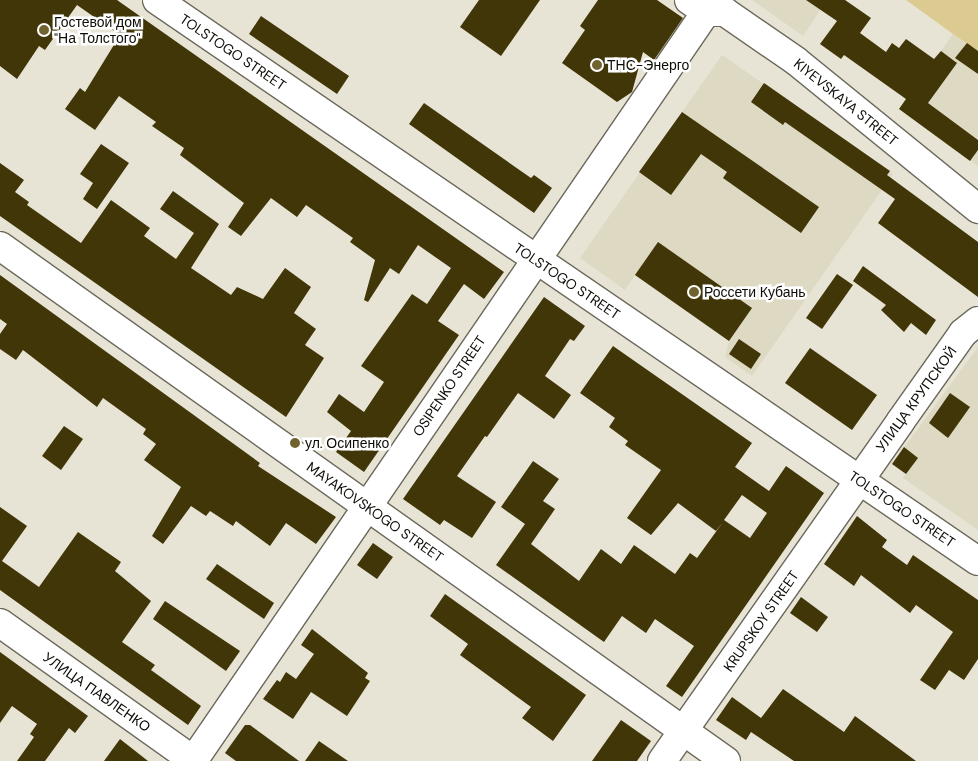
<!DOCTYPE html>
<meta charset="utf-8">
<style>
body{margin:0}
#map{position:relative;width:978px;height:761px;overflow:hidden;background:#e8e4d5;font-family:"DM Sans",sans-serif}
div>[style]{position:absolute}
.built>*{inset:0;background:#ded9c3}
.green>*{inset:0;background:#dccb90}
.building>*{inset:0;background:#413607}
.roads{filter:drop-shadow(1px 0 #6c695c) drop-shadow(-1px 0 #6c695c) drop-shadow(0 1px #6c695c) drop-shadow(0 -1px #6c695c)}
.minor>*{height:28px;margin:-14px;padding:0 14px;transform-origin:14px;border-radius:14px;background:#fff}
.dots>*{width:14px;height:14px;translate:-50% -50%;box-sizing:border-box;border:2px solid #fff;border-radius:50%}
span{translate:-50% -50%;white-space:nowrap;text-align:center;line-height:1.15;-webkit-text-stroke:5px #fff;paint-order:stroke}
.poi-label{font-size:14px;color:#0d0c07}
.left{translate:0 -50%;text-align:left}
.street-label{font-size:14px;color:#0d0c07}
</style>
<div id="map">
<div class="built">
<div style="clip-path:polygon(752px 0,827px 0,803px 36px)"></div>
<div style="clip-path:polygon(953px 34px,978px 51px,978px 166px,899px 109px)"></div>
<div style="clip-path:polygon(722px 55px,893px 174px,752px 376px,725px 357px,729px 341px,635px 275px,625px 290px,580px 258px)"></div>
<div style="clip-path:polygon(978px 347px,978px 530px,903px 478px,906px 474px,892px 464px)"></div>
</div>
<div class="green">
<div style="clip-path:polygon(906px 0,978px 0,978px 51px,953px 34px)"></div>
</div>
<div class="building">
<div style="clip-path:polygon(0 0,117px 0,504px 272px,484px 299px,464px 284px,438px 321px,459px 335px,364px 472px,336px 452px,351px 431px,327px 412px,339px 394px,364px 412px,384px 382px,361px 366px,412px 294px,427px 304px,451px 268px,418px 245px,399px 274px,390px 268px,368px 302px,364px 300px,375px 260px,350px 242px,353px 238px,306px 205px,297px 217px,271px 198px,241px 236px,228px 227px,244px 203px,180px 155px,184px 148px,152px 126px,156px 122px,119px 96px,95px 130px,65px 109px,80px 88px,85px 92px,120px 35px,77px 5px,45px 50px,39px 46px,17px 79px,0 66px)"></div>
<div style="clip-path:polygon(479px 0,540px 0,501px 56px,460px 27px)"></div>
<div style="clip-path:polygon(598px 0,657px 0,683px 18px,654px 60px,643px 52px,632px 92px,617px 102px,562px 63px,585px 30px,580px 26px)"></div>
<div style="clip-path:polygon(806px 0,845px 0,871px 18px,860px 33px,886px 52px,892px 43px,899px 48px,906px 39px,934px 59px,941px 51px,957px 63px,928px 103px,978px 140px,978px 150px,970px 161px,899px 109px,906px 99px,844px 55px,841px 59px,820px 44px,837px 21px)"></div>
<div style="clip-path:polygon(261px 16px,349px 76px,337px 94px,249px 34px)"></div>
<div style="clip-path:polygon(967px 43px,978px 51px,978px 74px,955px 58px)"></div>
<div style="clip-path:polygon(764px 83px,890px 171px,887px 175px,978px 242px,978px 297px,878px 223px,895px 199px,785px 122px,783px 125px,751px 102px)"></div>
<div style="clip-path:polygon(424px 103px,531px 178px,534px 175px,552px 188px,534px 213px,409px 124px)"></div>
<div style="clip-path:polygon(682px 112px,819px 207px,801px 233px,723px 178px,727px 172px,701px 154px,671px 195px,639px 172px)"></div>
<div style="clip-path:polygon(101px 144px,129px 163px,97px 209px,83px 199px,93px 183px,80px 174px)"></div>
<div style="clip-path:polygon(0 163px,24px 180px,15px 192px,29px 202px,27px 205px,81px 243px,111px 200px,150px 228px,144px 236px,176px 259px,194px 233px,160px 209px,173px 191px,219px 224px,191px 268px,231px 295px,237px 287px,263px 299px,285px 268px,311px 287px,294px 313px,316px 329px,305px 345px,324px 358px,286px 417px,0 216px)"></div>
<div style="clip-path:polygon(658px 242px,752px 308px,729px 341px,635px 275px)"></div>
<div style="clip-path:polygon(863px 266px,936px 320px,926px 335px,911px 323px,904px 332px,881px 310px,886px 305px,853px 281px)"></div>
<div style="clip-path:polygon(837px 274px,853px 285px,822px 329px,806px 318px)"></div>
<div style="clip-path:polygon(0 275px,260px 463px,258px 466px,336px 517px,316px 544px,286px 523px,270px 546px,236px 521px,233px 526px,210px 511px,206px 516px,191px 506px,163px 544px,152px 536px,181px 487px,144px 460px,156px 444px,143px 434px,146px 429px,103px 398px,97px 407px,23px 350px,16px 360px,0 349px,0 334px,7px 324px,0 319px)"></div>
<div style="clip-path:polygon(544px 297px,585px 326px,574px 341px,570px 339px,545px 376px,571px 395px,554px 419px,518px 393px,487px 437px,485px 436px,457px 476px,496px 502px,472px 538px,444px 520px,440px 525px,403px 499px)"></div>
<div style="clip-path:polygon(739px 339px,761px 354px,751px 369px,729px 354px)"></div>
<div style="clip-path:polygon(evenodd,613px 346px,752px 443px,735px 467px,769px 491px,786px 466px,824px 493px,682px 697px,666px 686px,694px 646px,655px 619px,646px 633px,622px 616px,604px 642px,496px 565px,525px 524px,501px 507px,533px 461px,559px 479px,543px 501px,555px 509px,531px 544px,579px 581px,601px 549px,621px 564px,634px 545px,675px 574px,690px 553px,697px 558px,723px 522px,716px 531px,678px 503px,651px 535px,627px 518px,661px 470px,625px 445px,628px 441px,609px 427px,615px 418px,580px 393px,613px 346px,742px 495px,767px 513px,750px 538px,724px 520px,742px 495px)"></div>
<div style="clip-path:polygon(810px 348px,877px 395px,852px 430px,785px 383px)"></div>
<div style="clip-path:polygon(950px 393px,970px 407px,948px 438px,929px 423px)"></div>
<div style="clip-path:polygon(64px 426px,83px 439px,61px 470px,42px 456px)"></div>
<div style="clip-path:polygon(904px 447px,918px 458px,906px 474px,892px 464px)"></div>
<div style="clip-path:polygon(0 507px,27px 526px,2px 561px,39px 587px,78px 532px,121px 562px,115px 571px,151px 601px,122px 642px,155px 665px,151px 670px,201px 706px,188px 725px,0 590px)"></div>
<div style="clip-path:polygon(857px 516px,887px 540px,882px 547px,907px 565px,913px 555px,978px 600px,978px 659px,964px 680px,949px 670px,935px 690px,920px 680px,953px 632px,916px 605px,910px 613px,861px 575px,854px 586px,824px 564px)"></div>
<div style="clip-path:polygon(373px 543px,393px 557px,377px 579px,357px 565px)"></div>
<div style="clip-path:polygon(217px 564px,274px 603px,264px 619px,206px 579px)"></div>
<div style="clip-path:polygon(445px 594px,586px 695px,553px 741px,522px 718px,531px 707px,460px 655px,468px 644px,430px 616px)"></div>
<div style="clip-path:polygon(801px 597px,828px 617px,817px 632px,790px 613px)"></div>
<div style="clip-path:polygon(165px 601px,240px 651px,226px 671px,153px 619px)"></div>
<div style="clip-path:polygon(312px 629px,368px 673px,365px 678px,370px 681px,347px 716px,311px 692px,293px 719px,263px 699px,277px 680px,280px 682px,286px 672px,296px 679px,314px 654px,301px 645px)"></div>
<div style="clip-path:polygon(0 652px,88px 716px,75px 733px,69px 728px,45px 761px,17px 761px,34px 737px,30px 734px,37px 724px,12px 706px,0 723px)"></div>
<div style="clip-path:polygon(783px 689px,844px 732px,855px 716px,916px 761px,794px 761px,751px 732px,746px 740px,716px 720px,732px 697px,761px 718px)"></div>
<div style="clip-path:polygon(621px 720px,651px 741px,637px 761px,592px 761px)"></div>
<div style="clip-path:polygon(245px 725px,250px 725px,299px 761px,236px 761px,225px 753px)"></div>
<div style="clip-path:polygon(120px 739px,148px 761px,104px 761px)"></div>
<div style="clip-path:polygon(319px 741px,348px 761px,305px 761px)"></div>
</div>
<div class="roads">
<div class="minor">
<div style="left:157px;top:0;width:994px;rotate:34.35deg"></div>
<div style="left:689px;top:0;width:21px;rotate:35deg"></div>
<div style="left:706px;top:12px;width:19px"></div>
<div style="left:725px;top:12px;width:86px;rotate:34.6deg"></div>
<div style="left:796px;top:61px;width:235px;rotate:39.1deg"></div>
<div style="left:0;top:246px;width:890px;rotate:35.35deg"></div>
<div style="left:0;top:623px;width:238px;rotate:35.4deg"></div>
<div style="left:193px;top:761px;width:908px;rotate:-55.59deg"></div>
<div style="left:662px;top:761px;width:414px;rotate:-54.9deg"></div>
<div style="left:900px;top:422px;width:109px;rotate:-54.7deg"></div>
<div style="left:963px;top:333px;width:19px;rotate:-39deg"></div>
</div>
</div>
<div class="dots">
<div style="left:44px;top:30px;background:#716330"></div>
<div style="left:597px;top:65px;background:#716330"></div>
<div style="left:694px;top:292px;background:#716330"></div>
<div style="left:295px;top:443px;background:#716330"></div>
</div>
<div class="poi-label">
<span class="left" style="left:54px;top:30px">Гостевой дом<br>"На Толстого"</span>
<span class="left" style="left:607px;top:65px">ТНС-Энерго</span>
<span class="left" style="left:704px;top:292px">Россети Кубань</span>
<span class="left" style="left:305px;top:443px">ул. Осипенко</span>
</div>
<div class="street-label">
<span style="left:233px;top:52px;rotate:34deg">TOLSTOGO STREET</span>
<span style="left:846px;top:102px;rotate:39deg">KIYEVSKAYA STREET</span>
<span style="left:567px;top:281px;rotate:34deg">TOLSTOGO STREET</span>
<span style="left:449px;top:386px;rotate:-56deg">OSIPENKO STREET</span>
<span style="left:916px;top:399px;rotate:-54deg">УЛИЦА КРУПСКОЙ</span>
<span style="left:902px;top:509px;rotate:34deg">TOLSTOGO STREET</span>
<span style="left:375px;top:512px;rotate:35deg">MAYAKOVSKOGO STREET</span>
<span style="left:761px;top:621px;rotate:-55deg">KRUPSKOY STREET</span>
<span style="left:97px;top:692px;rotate:35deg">УЛИЦА ПАВЛЕНКО</span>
</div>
</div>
